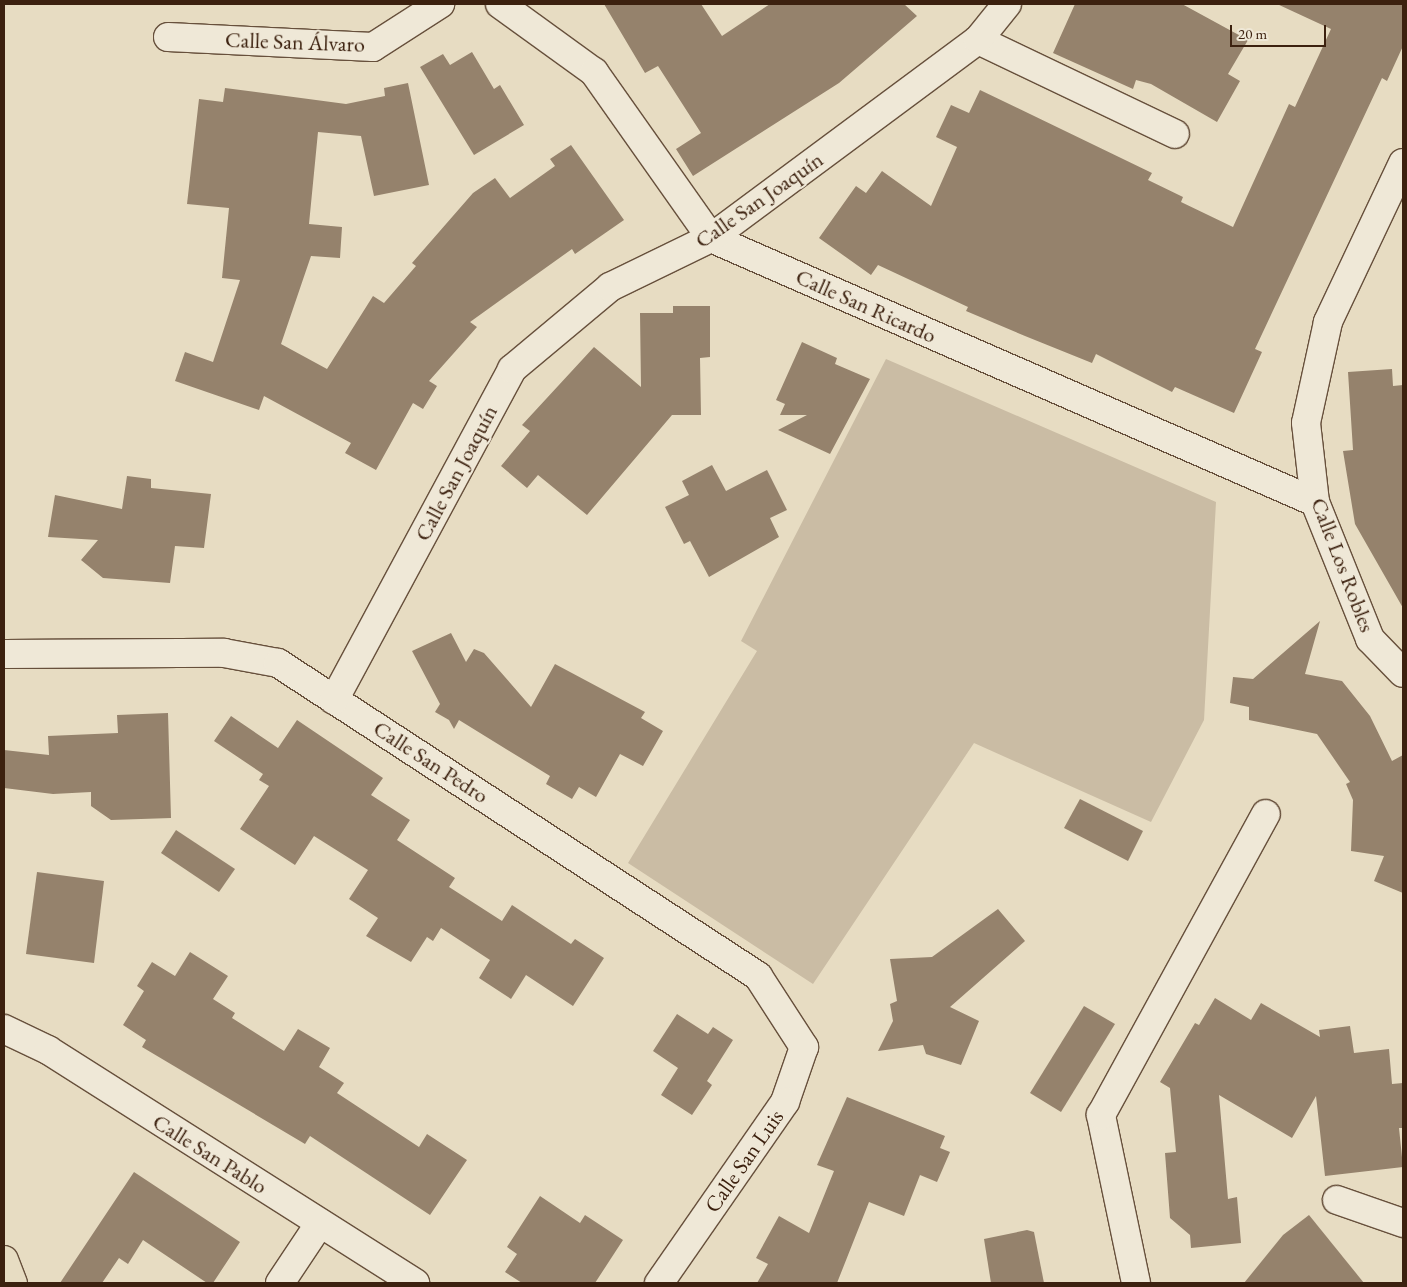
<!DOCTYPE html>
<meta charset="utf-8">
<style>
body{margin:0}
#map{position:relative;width:1407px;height:1287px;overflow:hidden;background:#e7dcc2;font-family:"EB Garamond",serif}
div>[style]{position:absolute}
.green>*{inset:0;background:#cabca4}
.building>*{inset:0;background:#95826c}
.roads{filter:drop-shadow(1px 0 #67503c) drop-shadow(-1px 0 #67503c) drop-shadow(0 1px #67503c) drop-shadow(0 -1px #67503c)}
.minor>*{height:28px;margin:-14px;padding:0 14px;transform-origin:14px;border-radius:14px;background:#efe8d7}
.highway>*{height:28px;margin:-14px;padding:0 14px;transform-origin:14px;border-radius:14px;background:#e7dcc2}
span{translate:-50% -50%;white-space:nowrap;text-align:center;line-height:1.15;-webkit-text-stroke:4px #efe8d7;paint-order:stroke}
.street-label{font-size:22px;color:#3c210f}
.frame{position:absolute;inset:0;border:5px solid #3c210f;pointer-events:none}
.scale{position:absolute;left:1230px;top:25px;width:96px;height:22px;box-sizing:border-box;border:2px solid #3c210f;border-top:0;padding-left:6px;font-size:15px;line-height:18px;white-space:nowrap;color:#3c210f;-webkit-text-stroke:4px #efe8d7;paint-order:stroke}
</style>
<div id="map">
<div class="green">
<div style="clip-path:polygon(886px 359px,1216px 502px,1204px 720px,1151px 822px,974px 743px,813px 984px,628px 863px,757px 651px,741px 641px)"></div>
</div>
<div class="building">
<div style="clip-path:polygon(604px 4px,701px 4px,722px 36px,770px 4px,904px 4px,917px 16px,839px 83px,693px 176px,676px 149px,701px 133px,658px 66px,645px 73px)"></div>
<div style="clip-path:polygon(1075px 4px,1182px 4px,1248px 40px,1228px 74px,1240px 81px,1217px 122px,1151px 84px,1136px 80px,1133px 89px,1053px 53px)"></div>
<div style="clip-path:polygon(1277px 4px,1403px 4px,1403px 46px,1387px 81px,1382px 78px,1255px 349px,1262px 352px,1234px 413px,1175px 387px,1172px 392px,1096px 354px,1092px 363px,1025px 336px,966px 311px,968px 307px,878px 265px,871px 275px,819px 238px,856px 186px,866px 193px,882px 171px,931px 206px,957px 147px,936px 137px,951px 105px,969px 113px,980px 90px,1152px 173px,1148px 180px,1183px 197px,1181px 202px,1233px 227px,1289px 104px,1295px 107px,1331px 29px)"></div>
<div style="clip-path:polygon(472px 52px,494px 89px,500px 85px,524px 125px,474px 155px,420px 67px,443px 54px,450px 65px)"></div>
<div style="clip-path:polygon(408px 83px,429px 185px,374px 196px,361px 136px,318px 132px,309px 224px,342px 227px,340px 258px,311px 256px,281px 344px,327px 369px,373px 296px,384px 303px,416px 266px,412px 263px,473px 193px,495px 178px,510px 198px,555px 166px,550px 159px,571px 145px,624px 220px,575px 254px,572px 249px,470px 322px,477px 327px,429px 381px,437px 386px,423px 409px,413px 403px,376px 470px,345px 453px,351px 443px,264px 396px,259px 410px,175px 381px,185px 352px,213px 362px,240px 280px,222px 278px,229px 208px,187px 204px,199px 99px,223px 102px,225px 88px,346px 104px,385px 96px,384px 88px)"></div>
<div style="clip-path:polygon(673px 306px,710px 306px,710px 357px,700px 358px,701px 415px,672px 415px,587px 515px,538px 475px,527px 488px,501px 466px,530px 431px,522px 425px,594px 347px,641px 387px,640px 313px,673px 313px)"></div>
<div style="clip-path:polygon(802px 342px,837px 358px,835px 364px,870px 379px,830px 454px,778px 430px,807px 415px,780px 415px,785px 404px,776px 400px)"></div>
<div style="clip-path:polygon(1392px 369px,1393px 386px,1403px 385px,1403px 608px,1355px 524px,1343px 451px,1353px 450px,1348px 372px)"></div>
<div style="clip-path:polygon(712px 465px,726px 491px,767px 470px,787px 510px,770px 518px,779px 537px,709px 577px,690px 541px,684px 544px,665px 507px,689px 495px,682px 481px)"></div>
<div style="clip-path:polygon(127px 476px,151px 479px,151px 488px,211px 494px,204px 548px,175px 546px,170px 583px,103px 578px,81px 560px,98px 540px,48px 537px,55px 495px,122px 509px)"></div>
<div style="clip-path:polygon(1320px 621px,1305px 674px,1342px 681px,1370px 716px,1392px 761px,1403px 755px,1403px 893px,1374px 881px,1384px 856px,1351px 851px,1353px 800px,1346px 784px,1350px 782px,1317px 734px,1249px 720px,1249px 707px,1230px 703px,1233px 677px,1253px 679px)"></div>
<div style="clip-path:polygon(451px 633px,466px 662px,474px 649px,484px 653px,531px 707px,555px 664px,645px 712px,641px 718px,663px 731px,643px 766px,620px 754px,596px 797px,579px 787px,572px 799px,546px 784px,550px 776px,459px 720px,454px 729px,449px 720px,435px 712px,440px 704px,412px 651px)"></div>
<div style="clip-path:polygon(168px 713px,171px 818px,111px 820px,91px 806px,91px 792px,53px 794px,4px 788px,4px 750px,49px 755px,48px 736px,118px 733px,117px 715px)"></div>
<div style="clip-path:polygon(231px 716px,278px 748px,297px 720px,383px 778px,371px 795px,410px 820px,397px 840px,455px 878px,449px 887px,502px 921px,512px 905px,571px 944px,575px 939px,604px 958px,573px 1006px,526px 975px,511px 999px,479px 978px,490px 960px,441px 928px,433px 941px,427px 937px,411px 962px,366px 936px,378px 918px,349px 899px,368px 870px,314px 836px,295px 865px,240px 829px,269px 786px,259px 780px,263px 774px,214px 741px)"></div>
<div style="clip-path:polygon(1080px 799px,1143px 831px,1128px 861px,1064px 828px)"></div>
<div style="clip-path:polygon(176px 830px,235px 869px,219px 892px,161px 853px)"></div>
<div style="clip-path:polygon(37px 872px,104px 881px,94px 963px,26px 954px)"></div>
<div style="clip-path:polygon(998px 909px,1025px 941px,950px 1007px,979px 1021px,961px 1065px,926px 1054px,923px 1045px,878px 1051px,893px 1021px,890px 1004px,897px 1001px,890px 959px,932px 957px)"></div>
<div style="clip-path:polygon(190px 952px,228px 976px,213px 999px,235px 1013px,232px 1018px,284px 1051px,298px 1029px,330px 1048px,319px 1067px,344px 1083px,337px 1093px,419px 1147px,427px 1134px,467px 1160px,430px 1215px,310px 1136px,305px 1144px,142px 1047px,146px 1040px,123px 1025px,144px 991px,137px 986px,152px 962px,175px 976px)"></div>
<div style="clip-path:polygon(1215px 998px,1251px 1020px,1261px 1003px,1320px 1037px,1319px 1030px,1350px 1026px,1354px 1053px,1389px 1049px,1392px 1084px,1403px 1083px,1403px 1128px,1399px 1128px,1403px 1167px,1325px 1176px,1316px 1096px,1292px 1138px,1219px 1095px,1228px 1199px,1237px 1197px,1241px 1243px,1191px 1248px,1190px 1235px,1170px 1218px,1165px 1153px,1176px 1152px,1170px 1088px,1160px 1082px,1195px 1023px,1199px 1025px)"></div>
<div style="clip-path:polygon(1084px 1006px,1115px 1024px,1061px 1112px,1030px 1093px)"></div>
<div style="clip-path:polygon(677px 1014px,708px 1034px,713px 1027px,733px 1040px,707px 1081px,712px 1085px,692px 1115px,661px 1095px,678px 1068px,653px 1051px)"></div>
<div style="clip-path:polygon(847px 1097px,945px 1136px,940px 1148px,950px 1152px,937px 1182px,920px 1175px,904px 1216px,869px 1202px,837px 1283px,757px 1283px,768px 1264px,756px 1258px,779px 1216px,809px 1233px,834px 1171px,817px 1165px)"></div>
<div style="clip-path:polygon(134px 1172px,240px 1242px,213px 1283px,207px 1283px,143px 1240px,128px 1264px,119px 1258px,102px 1283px,60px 1283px)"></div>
<div style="clip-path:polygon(540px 1196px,580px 1223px,585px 1215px,623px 1240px,595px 1283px,522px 1283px,505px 1272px,517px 1254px,507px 1247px)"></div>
<div style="clip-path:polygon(1309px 1215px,1364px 1283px,1244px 1283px,1283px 1235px)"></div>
<div style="clip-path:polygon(1027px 1230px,1034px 1232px,1044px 1283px,991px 1283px,984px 1239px)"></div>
</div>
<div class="roads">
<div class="minor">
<div style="left:500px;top:4px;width:116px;rotate:35.9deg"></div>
<div style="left:594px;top:72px;width:203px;rotate:54.8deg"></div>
<div style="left:711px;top:238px;width:659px;rotate:23.61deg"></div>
<div style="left:168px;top:37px;width:205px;rotate:2.8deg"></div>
<div style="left:373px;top:47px;width:80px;rotate:-32.7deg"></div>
<div style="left:978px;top:40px;width:218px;rotate:25.5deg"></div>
<div style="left:1403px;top:163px;width:176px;rotate:115.3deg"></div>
<div style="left:1328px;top:322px;width:103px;rotate:102.3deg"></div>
<div style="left:1306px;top:423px;width:80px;rotate:83.5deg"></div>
<div style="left:1315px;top:502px;width:148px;rotate:68.1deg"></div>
<div style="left:1370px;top:639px;width:47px;rotate:45.9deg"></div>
<div style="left:4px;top:654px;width:220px;rotate:-0.3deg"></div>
<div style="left:224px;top:653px;width:55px;rotate:10.5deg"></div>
<div style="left:278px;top:663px;width:573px;rotate:33.11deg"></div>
<div style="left:758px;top:976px;width:85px;rotate:57.1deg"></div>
<div style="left:804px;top:1047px;width:58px;rotate:109.1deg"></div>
<div style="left:785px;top:1102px;width:221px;rotate:124.8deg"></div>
<div style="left:334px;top:700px;width:376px;rotate:-61.7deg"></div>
<div style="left:512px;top:369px;width:128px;rotate:-39.9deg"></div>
<div style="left:610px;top:287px;width:112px;rotate:-25.9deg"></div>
<div style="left:711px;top:238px;width:332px;rotate:-36.6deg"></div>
<div style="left:978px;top:40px;width:46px;rotate:-51.1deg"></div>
<div style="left:4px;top:1029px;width:49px;rotate:25.5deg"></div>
<div style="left:48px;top:1050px;width:435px;rotate:32.4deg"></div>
<div style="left:1337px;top:1200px;width:70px;rotate:19.2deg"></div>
<div style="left:280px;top:1283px;width:72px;rotate:-56.3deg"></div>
<div style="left:1136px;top:1283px;width:172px;rotate:-101.8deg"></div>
<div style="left:1101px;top:1115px;width:343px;rotate:-61.3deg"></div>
</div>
<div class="highway">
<div style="left:4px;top:1260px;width:25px;rotate:69deg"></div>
</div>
</div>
<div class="street-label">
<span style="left:295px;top:42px;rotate:2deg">Calle San Álvaro</span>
<span style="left:759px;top:200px;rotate:-35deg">Calle San Joaquín</span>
<span style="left:866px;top:306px;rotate:24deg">Calle San Ricardo</span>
<span style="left:456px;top:473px;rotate:-62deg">Calle San Joaquín</span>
<span style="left:1343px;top:565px;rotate:69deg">Calle Los Robles</span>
<span style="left:431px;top:762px;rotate:33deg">Calle San Pedro</span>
<span style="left:210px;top:1154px;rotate:32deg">Calle San Pablo</span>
<span style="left:744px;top:1161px;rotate:-55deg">Calle San Luis</span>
</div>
<div class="frame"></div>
<div class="scale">20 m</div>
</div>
